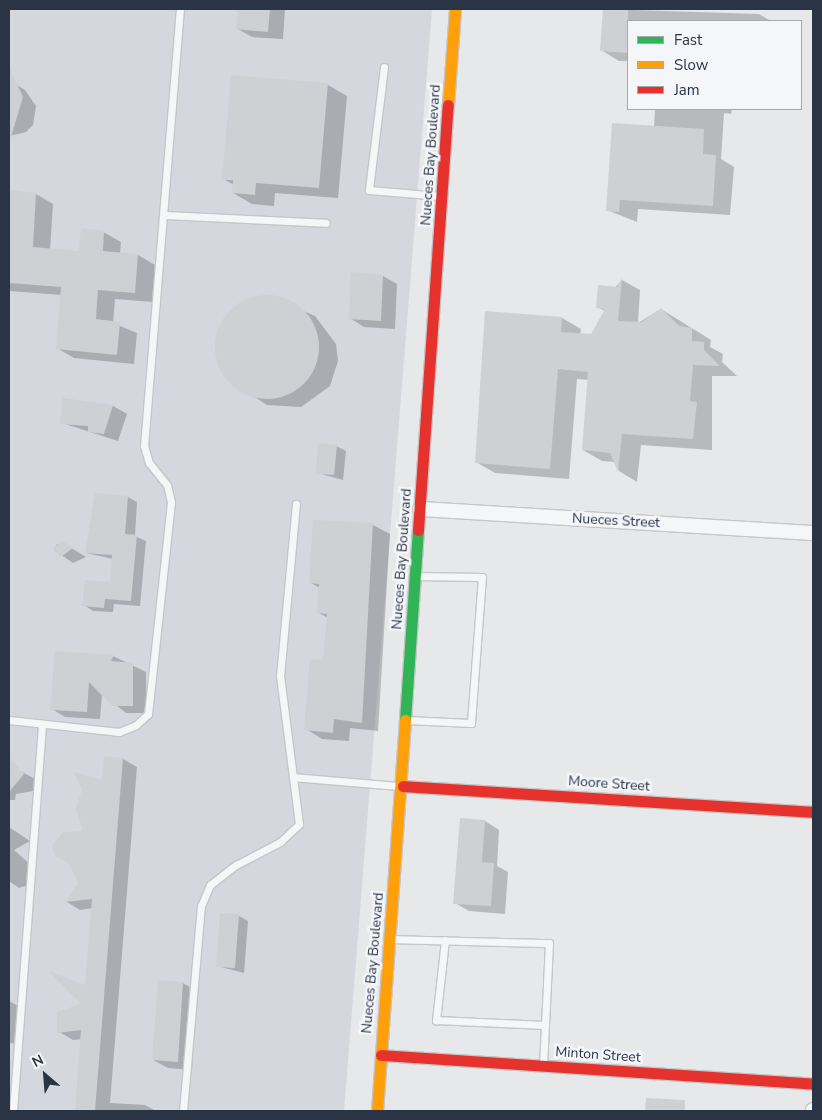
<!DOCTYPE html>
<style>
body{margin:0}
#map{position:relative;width:822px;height:1120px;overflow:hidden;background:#e6e8ea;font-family:"Nunito Sans",sans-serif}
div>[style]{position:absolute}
.built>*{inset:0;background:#d4d7dd}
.shadow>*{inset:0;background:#0003}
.building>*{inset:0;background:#ced0d3}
.round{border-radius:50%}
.roads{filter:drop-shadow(1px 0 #c4c6c8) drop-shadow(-1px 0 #c4c6c8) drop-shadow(0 1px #c4c6c8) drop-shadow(0 -1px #c4c6c8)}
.lane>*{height:7px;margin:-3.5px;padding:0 3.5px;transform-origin:3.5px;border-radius:3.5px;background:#f5f6f7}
.street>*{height:14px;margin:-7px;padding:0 7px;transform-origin:7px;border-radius:7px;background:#f5f6f7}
.fast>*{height:11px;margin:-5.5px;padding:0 5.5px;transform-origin:5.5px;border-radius:5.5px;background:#30b455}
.slow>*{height:11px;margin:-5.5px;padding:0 5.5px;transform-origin:5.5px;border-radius:5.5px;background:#ff9f0a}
.jam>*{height:11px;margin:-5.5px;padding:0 5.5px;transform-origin:5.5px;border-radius:5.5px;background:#e5322d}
span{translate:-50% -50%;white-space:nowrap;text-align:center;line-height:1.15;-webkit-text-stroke:5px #f4f6f9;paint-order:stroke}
.street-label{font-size:14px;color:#2b3445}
.frame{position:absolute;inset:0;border:10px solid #2b3445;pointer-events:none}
.legend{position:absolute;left:627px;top:20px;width:175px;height:90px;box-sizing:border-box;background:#f4f6f9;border:1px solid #a4a8b1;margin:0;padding:6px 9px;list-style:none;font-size:15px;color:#2b3445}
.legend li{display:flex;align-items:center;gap:10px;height:25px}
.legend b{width:25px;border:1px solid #a4a8b1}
.north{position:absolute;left:20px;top:1050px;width:50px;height:50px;-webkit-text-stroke:4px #f4f6f9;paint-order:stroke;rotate:333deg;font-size:14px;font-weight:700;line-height:20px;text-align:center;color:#2b3445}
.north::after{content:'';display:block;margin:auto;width:18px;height:22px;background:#2b3445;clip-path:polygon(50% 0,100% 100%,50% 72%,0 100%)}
</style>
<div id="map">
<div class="built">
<div style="clip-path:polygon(9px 9px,432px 9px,344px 1111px,9px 1111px)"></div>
</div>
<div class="shadow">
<div style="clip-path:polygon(239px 9px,285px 9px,283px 39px,252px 37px,238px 29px)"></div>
<div style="clip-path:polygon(604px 9px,759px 14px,771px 21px,628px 21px,628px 61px,619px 61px,601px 50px)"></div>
<div style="clip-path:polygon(9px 80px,25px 90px,36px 106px,33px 125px,26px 132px,9px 136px)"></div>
<div style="clip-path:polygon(328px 85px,347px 96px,338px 198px,275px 193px,274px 206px,252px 204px,233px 193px,234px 185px,223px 179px)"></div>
<div style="clip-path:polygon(655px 109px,732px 109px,731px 114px,724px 113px,721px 159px,734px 167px,730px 215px,638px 209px,637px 222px,607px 210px,654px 127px)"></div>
<div style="clip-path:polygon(9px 192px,36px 194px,53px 204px,50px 250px,80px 252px,103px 232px,121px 242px,120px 254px,138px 255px,155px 265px,153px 302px,115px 299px,113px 323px,137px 333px,134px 364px,74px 358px,57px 348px,62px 295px,9px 291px)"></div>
<div style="clip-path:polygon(383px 276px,397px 284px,395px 329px,364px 327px,350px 318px)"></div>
<div style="clip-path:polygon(622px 280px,640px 290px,638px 323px,661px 309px,711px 340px,710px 347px,723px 354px,722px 362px,737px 376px,712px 376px,712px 450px,641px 445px,637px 482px,619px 471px,615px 462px,602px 461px,583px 450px,589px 380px,577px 379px,569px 479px,495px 473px,476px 462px,562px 318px,581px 329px,580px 335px,591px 336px,605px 311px,597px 307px)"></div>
<div style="clip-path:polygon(271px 297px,315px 316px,336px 344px,338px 361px,330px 386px,301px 407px,267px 405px,226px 378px,218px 362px,220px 327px,230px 313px,253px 298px)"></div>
<div style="clip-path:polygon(113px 406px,127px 414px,118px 441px,62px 423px)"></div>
<div style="clip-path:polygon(336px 446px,346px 451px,343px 480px,317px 473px)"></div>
<div style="clip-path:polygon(128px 497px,137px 502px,135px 536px,146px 541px,140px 606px,114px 604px,113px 612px,93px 611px,84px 605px,111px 584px,113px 559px,86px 553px)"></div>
<div style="clip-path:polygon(314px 521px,373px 525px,390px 534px,378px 731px,350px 728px,349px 741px,322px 739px,306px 729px,325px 661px,328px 618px,319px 613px,320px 588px,311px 583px)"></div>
<div style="clip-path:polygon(57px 544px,73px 549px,86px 557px,73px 563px,54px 550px)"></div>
<div style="clip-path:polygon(56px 652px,113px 656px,146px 672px,146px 713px,126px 713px,102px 694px,100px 719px,65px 717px,52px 709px)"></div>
<div style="clip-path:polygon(105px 758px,123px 759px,137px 767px,110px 1103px,145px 1105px,156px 1111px,76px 1111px,82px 1039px,73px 1040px,59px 1032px,83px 1005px,86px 987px,92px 908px,80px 910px,67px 902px,79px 883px,85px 832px,103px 781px)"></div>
<div style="clip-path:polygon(9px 765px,37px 780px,33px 791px,16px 794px,15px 800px,9px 800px)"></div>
<div style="clip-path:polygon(485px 821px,499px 830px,497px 866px,508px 872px,505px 914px,469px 911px,455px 903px)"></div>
<div style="clip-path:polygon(9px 827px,30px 841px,14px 850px,31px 865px,28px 885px,19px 888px,9px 881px)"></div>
<div style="clip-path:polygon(239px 916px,248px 921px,244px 973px,217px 966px)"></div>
<div style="clip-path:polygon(183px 983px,197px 991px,192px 1070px,168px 1068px,153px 1060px)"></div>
<div style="clip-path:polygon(9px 1001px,20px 1007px,20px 1044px,9px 1043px)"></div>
</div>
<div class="building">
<div style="clip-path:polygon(238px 9px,270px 9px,268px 32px,236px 29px)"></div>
<div style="clip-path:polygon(603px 9px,628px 9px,628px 53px,600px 51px)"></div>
<div style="clip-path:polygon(9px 66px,23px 97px,10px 140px,9px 140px)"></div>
<div style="clip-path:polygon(231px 75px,328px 83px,319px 188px,256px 183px,255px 195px,232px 193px,233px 180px,222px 180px)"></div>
<div style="clip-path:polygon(612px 123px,704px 129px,703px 154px,716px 155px,713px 206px,620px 200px,619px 212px,606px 211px)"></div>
<div style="clip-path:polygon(9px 190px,36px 193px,33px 247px,79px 251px,81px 228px,104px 231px,103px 251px,138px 254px,135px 293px,98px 290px,96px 319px,120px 322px,117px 355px,56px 349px,61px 287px,9px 283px)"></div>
<div style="clip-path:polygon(351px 272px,383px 275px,381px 321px,349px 319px)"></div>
<div style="clip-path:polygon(622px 278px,618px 321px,642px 322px,661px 308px,679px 326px,692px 328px,692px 341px,704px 342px,704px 350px,720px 366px,693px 365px,690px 401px,697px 402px,693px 439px,622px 434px,618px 472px,610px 453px,582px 450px,588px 372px,558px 369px,550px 469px,475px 463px,485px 311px,562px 317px,561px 332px,591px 334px,605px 309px,596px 308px,598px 285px,617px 287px)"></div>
<div class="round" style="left:215px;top:295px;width:104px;height:104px"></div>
<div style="clip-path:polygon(63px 398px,113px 405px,104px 434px,88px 432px,88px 426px,60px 424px)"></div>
<div style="clip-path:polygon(318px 443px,337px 445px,334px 475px,316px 474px)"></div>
<div style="clip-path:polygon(95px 493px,128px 496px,125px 534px,137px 535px,131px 601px,105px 599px,104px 608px,82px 606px,85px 580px,110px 582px,112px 555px,85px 553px)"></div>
<div style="clip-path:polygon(313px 520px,373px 523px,362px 723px,334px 719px,333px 733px,304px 730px,310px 659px,323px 660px,327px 614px,317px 613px,319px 584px,309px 583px)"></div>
<div style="clip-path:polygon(62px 541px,73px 548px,61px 557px,53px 548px)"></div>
<div style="clip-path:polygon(55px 651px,114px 655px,111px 661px,133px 663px,133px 706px,112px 706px,89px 682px,87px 712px,50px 710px)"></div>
<div style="clip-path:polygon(104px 756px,123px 758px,95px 1111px,75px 1111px,81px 1030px,57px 1033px,57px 1012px,81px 1004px,49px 971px,85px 985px,92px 899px,65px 902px,78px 883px,69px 864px,55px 856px,52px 846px,63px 832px,83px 831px,76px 809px,82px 789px,74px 772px,102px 780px)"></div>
<div style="clip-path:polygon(9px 757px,24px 774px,9px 792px)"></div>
<div style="clip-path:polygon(460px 818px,485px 820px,482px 862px,494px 863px,491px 906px,453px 904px)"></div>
<div style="clip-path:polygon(220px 913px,239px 914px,235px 968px,216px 967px)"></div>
<div style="clip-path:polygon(158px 980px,183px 982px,178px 1062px,152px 1060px)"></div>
<div style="clip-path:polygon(646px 1098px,685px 1100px,685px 1111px,645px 1111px)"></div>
</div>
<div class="roads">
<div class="lane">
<div style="left:384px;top:67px;width:124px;rotate:97deg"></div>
<div style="left:369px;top:190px;width:72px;rotate:4.8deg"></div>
<div style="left:164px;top:215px;width:162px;rotate:2.8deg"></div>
<div style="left:9px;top:720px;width:111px;rotate:6.2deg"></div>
<div style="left:119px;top:732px;width:18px;rotate:-22deg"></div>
<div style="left:136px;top:725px;width:16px;rotate:-43deg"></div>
<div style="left:148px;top:714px;width:213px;rotate:-83.8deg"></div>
<div style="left:171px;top:502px;width:17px;rotate:-103deg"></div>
<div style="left:167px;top:485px;width:28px;rotate:-129deg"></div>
<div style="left:149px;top:463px;width:18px;rotate:-106deg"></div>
<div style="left:144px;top:446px;width:438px;rotate:-85.3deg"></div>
<div style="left:407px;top:720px;width:64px;rotate:2.7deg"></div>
<div style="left:471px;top:723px;width:146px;rotate:-85.7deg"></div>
<div style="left:482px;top:577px;width:66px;rotate:-179.1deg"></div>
<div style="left:293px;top:777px;width:105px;rotate:4.9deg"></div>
<div style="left:391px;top:939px;width:158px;rotate:1.5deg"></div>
<div style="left:549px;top:943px;width:121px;rotate:92.8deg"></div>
<div style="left:445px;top:940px;width:81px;rotate:96.4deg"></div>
<div style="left:436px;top:1020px;width:109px;rotate:2.6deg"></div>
<div style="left:13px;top:1111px;width:388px;rotate:-85.7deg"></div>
<div style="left:183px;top:1111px;width:206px;rotate:-85deg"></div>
<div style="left:201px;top:906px;width:23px;rotate:-67deg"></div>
<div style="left:210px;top:885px;width:33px;rotate:-38deg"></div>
<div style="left:236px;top:865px;width:50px;rotate:-27.6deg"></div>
<div style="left:280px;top:842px;width:26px;rotate:-43deg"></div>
<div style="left:299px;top:824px;width:149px;rotate:-97.3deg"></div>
<div style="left:280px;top:676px;width:173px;rotate:-84.7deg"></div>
</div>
<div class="street">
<div style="left:420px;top:509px;width:394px;rotate:3.5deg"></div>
<div style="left:813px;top:1111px;width:1px;rotate:-90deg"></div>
</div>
<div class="fast">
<div style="left:405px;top:720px;width:190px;rotate:-86.1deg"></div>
</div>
<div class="slow">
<div style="left:448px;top:105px;width:96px;rotate:-85.8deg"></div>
<div style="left:377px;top:1111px;width:392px;rotate:-85.9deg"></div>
</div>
<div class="jam">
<div style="left:418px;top:530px;width:426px;rotate:-86deg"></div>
<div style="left:403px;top:786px;width:411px;rotate:3.6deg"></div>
<div style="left:381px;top:1055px;width:433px;rotate:3.8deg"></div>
</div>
</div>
<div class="street-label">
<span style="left:431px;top:155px;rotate:-86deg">Nueces Bay Boulevard</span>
<span style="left:616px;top:521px;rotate:3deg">Nueces Street</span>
<span style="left:402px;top:559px;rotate:-86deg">Nueces Bay Boulevard</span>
<span style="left:609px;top:784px;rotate:4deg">Moore Street</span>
<span style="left:373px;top:963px;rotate:-85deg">Nueces Bay Boulevard</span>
<span style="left:598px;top:1055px;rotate:4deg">Minton Street</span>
</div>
<div class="frame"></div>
<ul class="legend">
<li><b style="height:6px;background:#30b455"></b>Fast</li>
<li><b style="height:6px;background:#ff9f0a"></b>Slow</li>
<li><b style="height:6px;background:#e5322d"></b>Jam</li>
</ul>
<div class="north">N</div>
</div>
